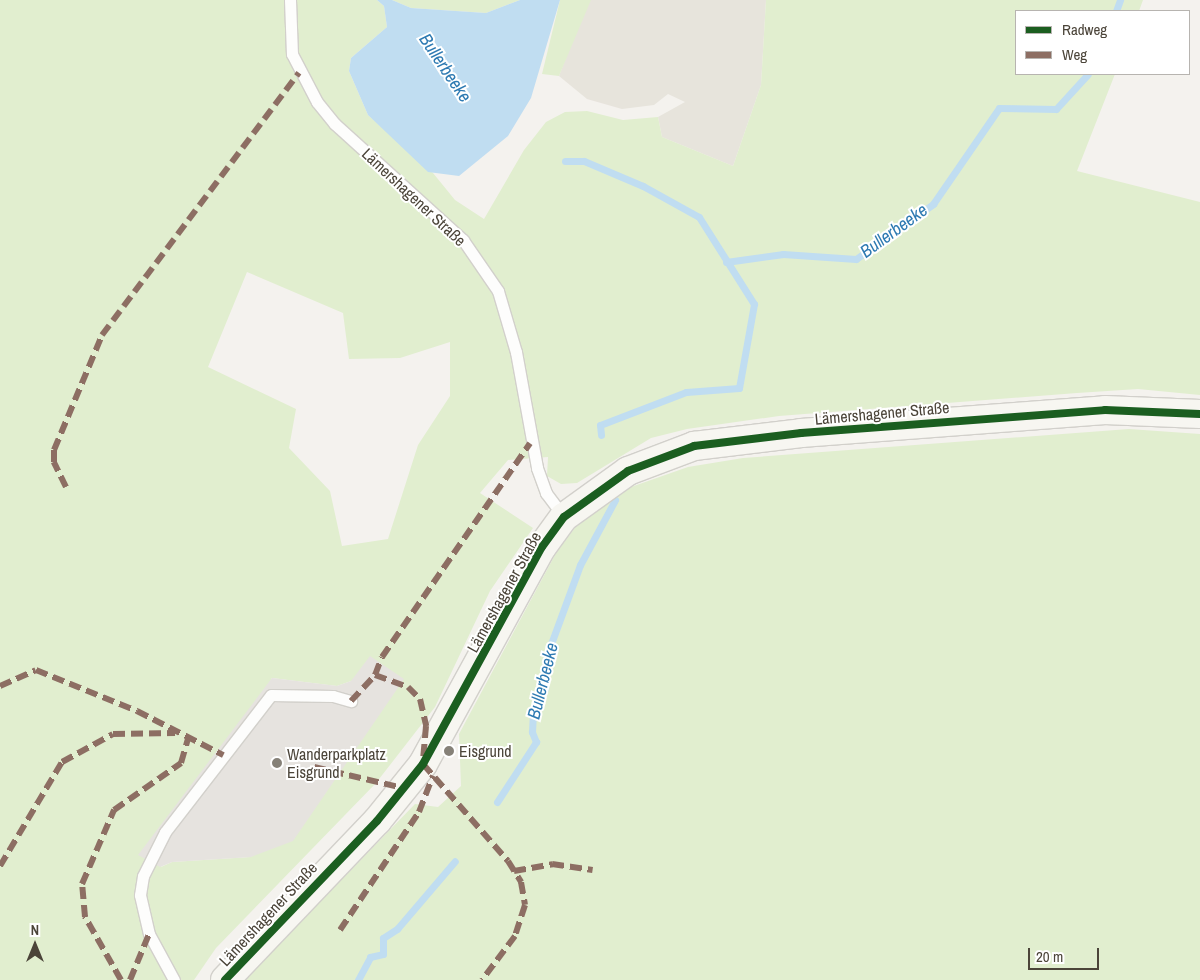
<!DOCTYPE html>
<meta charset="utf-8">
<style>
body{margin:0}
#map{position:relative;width:1200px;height:980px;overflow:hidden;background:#f4f2ee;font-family:"Archivo Narrow",sans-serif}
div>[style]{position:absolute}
.residential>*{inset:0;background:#e7e4dc}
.green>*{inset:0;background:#e1eecf}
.parking>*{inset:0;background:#e6e3df}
.water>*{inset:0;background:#c0ddf1}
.stream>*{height:7px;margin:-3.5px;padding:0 3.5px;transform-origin:3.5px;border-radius:3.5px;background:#c0ddf1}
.roads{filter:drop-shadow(1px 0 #d2d0cb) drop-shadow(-1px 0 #d2d0cb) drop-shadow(0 1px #d2d0cb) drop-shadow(0 -1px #d2d0cb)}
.service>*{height:11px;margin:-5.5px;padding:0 5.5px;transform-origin:5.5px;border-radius:5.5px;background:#fdfdfc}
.secondary>*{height:28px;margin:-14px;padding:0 14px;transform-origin:14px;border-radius:14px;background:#f7f6f1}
.quiet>*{height:6px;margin-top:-3px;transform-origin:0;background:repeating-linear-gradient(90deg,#8d6e63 0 12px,transparent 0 18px)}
.cycleway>*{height:8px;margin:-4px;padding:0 4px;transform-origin:4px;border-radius:4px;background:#1b5e20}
.dots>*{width:14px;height:14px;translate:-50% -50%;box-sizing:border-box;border:2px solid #fff;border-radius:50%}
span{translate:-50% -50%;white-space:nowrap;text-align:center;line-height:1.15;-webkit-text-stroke:4px #fff;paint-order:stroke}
.street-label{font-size:16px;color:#4b4439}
.poi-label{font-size:16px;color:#4b4439}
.left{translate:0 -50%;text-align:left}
.water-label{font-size:18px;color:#2e7ab2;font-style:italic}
.legend{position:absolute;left:1015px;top:10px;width:175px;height:65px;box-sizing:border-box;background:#fff;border:1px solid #b7b4b0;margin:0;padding:6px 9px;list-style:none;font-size:15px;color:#4b4439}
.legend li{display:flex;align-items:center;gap:10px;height:25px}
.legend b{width:25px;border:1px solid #b7b4b0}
.north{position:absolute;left:10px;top:920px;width:50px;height:50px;-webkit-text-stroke:4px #fff;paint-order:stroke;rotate:0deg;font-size:14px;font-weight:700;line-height:20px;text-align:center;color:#4b4439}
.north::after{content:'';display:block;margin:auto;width:18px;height:22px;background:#4b4439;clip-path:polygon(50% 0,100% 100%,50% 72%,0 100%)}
.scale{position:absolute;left:1028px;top:948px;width:71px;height:22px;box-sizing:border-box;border:2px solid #4b4439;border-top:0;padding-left:6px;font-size:15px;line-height:18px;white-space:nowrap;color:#4b4439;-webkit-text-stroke:4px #fff;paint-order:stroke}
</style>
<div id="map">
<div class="residential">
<div style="clip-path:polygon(588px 0,766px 0,761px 85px,733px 166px,662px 137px,658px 117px,685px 102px,668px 94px,654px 105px,622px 109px,587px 99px,559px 76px)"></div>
</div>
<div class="green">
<div style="clip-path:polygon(evenodd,0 0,377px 0,384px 6px,387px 27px,351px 58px,349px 71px,368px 115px,433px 173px,455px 200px,484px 219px,524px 150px,546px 122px,565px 112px,587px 111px,623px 120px,658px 117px,662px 137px,733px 166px,761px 85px,766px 0,1143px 0,1139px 11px,1016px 11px,1016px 74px,1115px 74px,1077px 171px,1200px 202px,1200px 395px,1138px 389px,1077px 393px,779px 416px,687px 429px,651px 438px,577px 483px,561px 484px,547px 476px,548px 457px,508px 460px,480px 493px,533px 528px,490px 591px,435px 707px,376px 783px,216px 948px,194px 980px,0 980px,0 0,247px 272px,343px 313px,349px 359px,400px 358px,450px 342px,450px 396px,418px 445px,388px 539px,342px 546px,330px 491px,289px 448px,296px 409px,208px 367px,247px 272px,0 0,272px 678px,337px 686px,351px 681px,251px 857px,172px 862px,161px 867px,272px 678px)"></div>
<div style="clip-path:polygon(392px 0,520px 0,486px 13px,411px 8px)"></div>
<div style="clip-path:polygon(560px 0,591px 0,559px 76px,542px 74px)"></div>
<div style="clip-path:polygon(1129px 429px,1200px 434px,1200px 980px,244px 980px,415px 804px,438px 807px,461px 786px,459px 734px,556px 553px,577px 525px,631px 487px,688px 467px,743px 458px)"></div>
</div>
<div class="parking">
<div style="clip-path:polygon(370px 656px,404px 679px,293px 841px,251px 857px,172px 862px,160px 867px,138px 855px,272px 678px,337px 686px,351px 681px)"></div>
</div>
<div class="water">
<div style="clip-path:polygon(377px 0,392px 0,411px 8px,486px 13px,520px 0,560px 0,531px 98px,508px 136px,459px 176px,428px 172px,368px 115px,349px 71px,351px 58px,387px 27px,384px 6px)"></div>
</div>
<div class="stream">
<div style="left:1116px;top:11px;width:12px;rotate:-70deg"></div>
<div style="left:565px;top:161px;width:19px"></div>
<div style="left:584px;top:161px;width:64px;rotate:23deg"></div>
<div style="left:643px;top:186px;width:64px;rotate:29deg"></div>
<div style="left:699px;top:217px;width:103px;rotate:57.7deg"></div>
<div style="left:754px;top:304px;width:85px;rotate:100.1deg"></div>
<div style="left:739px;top:388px;width:53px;rotate:175.7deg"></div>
<div style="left:686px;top:392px;width:92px;rotate:159deg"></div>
<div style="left:600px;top:425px;width:10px;rotate:84deg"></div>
<div style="left:726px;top:262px;width:58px;rotate:-8deg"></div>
<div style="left:783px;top:254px;width:73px;rotate:3.9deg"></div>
<div style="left:856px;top:259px;width:95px;rotate:-35.5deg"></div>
<div style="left:933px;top:204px;width:116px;rotate:-55.5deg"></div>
<div style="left:999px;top:108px;width:57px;rotate:1deg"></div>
<div style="left:1056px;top:109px;width:47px;rotate:-47.6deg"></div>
<div style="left:497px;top:802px;width:72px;rotate:-57deg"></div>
<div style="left:536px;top:742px;width:11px;rotate:-112deg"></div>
<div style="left:532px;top:732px;width:21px;rotate:-87deg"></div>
<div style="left:533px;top:711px;width:26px;rotate:-62deg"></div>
<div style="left:545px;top:688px;width:36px;rotate:-85deg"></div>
<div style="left:548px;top:652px;width:93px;rotate:-69.8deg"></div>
<div style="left:580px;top:565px;width:74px;rotate:-61.7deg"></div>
<div style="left:358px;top:980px;width:26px;rotate:-62deg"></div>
<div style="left:370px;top:957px;width:13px;rotate:-13deg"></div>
<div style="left:383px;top:954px;width:16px;rotate:-90deg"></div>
<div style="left:383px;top:938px;width:17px;rotate:-33deg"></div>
<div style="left:397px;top:929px;width:89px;rotate:-49.5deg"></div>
</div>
<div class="roads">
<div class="service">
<div style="left:290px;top:0;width:54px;rotate:87.9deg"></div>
<div style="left:292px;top:54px;width:54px;rotate:62.5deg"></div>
<div style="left:317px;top:102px;width:28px;rotate:51deg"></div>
<div style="left:335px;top:124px;width:173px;rotate:42.2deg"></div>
<div style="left:463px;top:240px;width:62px;rotate:55.5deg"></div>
<div style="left:498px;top:291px;width:64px;rotate:73.6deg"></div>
<div style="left:516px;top:352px;width:118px;rotate:79.7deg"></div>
<div style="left:537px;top:468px;width:27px;rotate:70deg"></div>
<div style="left:546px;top:493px;width:30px;rotate:53deg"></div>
<div style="left:174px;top:980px;width:52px;rotate:-118.5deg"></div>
<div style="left:149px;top:934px;width:40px;rotate:-103deg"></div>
<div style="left:140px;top:895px;width:19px;rotate:-81deg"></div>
<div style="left:143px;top:876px;width:49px;rotate:-63.4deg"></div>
<div style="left:165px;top:832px;width:173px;rotate:-52.3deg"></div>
<div style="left:271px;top:695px;width:62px;rotate:0.9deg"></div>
<div style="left:333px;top:696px;width:19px;rotate:16deg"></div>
</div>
<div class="secondary">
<div style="left:225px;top:980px;width:220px;rotate:-46.3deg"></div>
<div style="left:377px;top:821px;width:73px;rotate:-51.1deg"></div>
<div style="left:423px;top:764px;width:247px;rotate:-61.3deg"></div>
<div style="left:542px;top:547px;width:37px;rotate:-54deg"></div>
<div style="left:564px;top:517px;width:79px;rotate:-35.7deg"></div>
<div style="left:628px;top:471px;width:71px;rotate:-20.7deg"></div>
<div style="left:694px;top:446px;width:108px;rotate:-6.9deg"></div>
<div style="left:801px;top:433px;width:305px;rotate:-4.3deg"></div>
<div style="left:1105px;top:410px;width:95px;rotate:2.4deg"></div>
</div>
</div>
<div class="quiet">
<div style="left:66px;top:487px;width:28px;rotate:-116deg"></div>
<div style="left:54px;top:462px;width:12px;rotate:-90deg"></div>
<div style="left:54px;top:450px;width:125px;rotate:-67.3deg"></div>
<div style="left:102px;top:335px;width:328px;rotate:-53.1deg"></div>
<div style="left:375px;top:675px;width:35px;rotate:20deg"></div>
<div style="left:408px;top:687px;width:17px;rotate:45deg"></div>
<div style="left:420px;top:699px;width:28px;rotate:77deg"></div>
<div style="left:426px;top:726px;width:38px;rotate:95deg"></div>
<div style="left:423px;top:764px;width:129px;rotate:48.8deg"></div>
<div style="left:508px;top:861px;width:25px;rotate:58deg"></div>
<div style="left:521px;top:882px;width:23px;rotate:80deg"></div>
<div style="left:525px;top:905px;width:33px;rotate:108deg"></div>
<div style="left:515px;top:936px;width:55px;rotate:126.9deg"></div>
<div style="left:0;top:686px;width:39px;rotate:-24deg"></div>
<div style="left:36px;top:670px;width:109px;rotate:22.1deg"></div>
<div style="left:137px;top:711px;width:97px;rotate:27.1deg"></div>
<div style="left:351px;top:701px;width:35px;rotate:-47deg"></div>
<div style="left:375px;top:675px;width:19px;rotate:-69deg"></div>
<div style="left:382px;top:657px;width:260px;rotate:-55.3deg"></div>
<div style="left:314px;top:767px;width:91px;rotate:13.3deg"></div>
<div style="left:0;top:866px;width:121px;rotate:-59.2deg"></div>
<div style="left:62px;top:762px;width:58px;rotate:-28.8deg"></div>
<div style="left:113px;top:734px;width:62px;rotate:-0.9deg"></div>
<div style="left:514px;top:871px;width:39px;rotate:-10deg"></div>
<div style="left:552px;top:864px;width:41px;rotate:8.3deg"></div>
<div style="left:340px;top:930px;width:142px;rotate:-56.2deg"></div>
<div style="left:419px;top:812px;width:39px;rotate:-69deg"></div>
<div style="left:121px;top:980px;width:73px;rotate:-119.7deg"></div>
<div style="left:85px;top:917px;width:33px;rotate:-95deg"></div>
<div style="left:82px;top:884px;width:81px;rotate:-66.6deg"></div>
<div style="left:114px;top:810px;width:82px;rotate:-35deg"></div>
<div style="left:181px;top:763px;width:25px;rotate:-74deg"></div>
<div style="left:130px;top:980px;width:50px;rotate:-67.6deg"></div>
</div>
<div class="cycleway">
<div style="left:225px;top:980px;width:220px;rotate:-46.3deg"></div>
<div style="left:377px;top:821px;width:73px;rotate:-51.1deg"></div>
<div style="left:423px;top:764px;width:247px;rotate:-61.3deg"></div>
<div style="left:542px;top:547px;width:37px;rotate:-54deg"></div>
<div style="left:564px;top:517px;width:79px;rotate:-35.7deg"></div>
<div style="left:628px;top:471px;width:71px;rotate:-20.7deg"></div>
<div style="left:694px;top:446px;width:108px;rotate:-6.9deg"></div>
<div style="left:801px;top:433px;width:305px;rotate:-4.3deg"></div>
<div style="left:1105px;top:410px;width:95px;rotate:2.4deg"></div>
</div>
<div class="dots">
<div style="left:449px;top:751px;background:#868178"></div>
<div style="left:277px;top:763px;background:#868178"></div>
</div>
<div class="street-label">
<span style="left:414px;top:197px;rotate:43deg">Lämershagener Straße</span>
<span style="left:882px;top:413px;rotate:-5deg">Lämershagener Straße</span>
<span style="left:504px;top:592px;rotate:-61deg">Lämershagener Straße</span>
<span style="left:268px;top:914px;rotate:-47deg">Lämershagener Straße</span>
</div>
<div class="poi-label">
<span class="left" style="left:459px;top:751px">Eisgrund</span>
<span class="left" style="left:287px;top:763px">Wanderparkplatz<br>Eisgrund</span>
</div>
<div class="water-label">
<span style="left:445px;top:68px;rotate:56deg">Bullerbeeke</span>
<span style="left:894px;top:231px;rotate:-36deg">Bullerbeeke</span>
<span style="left:543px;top:681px;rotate:-76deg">Bullerbeeke</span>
</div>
<ul class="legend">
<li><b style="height:6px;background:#1b5e20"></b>Radweg</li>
<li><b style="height:6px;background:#8d6e63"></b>Weg</li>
</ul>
<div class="north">N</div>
<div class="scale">20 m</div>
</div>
